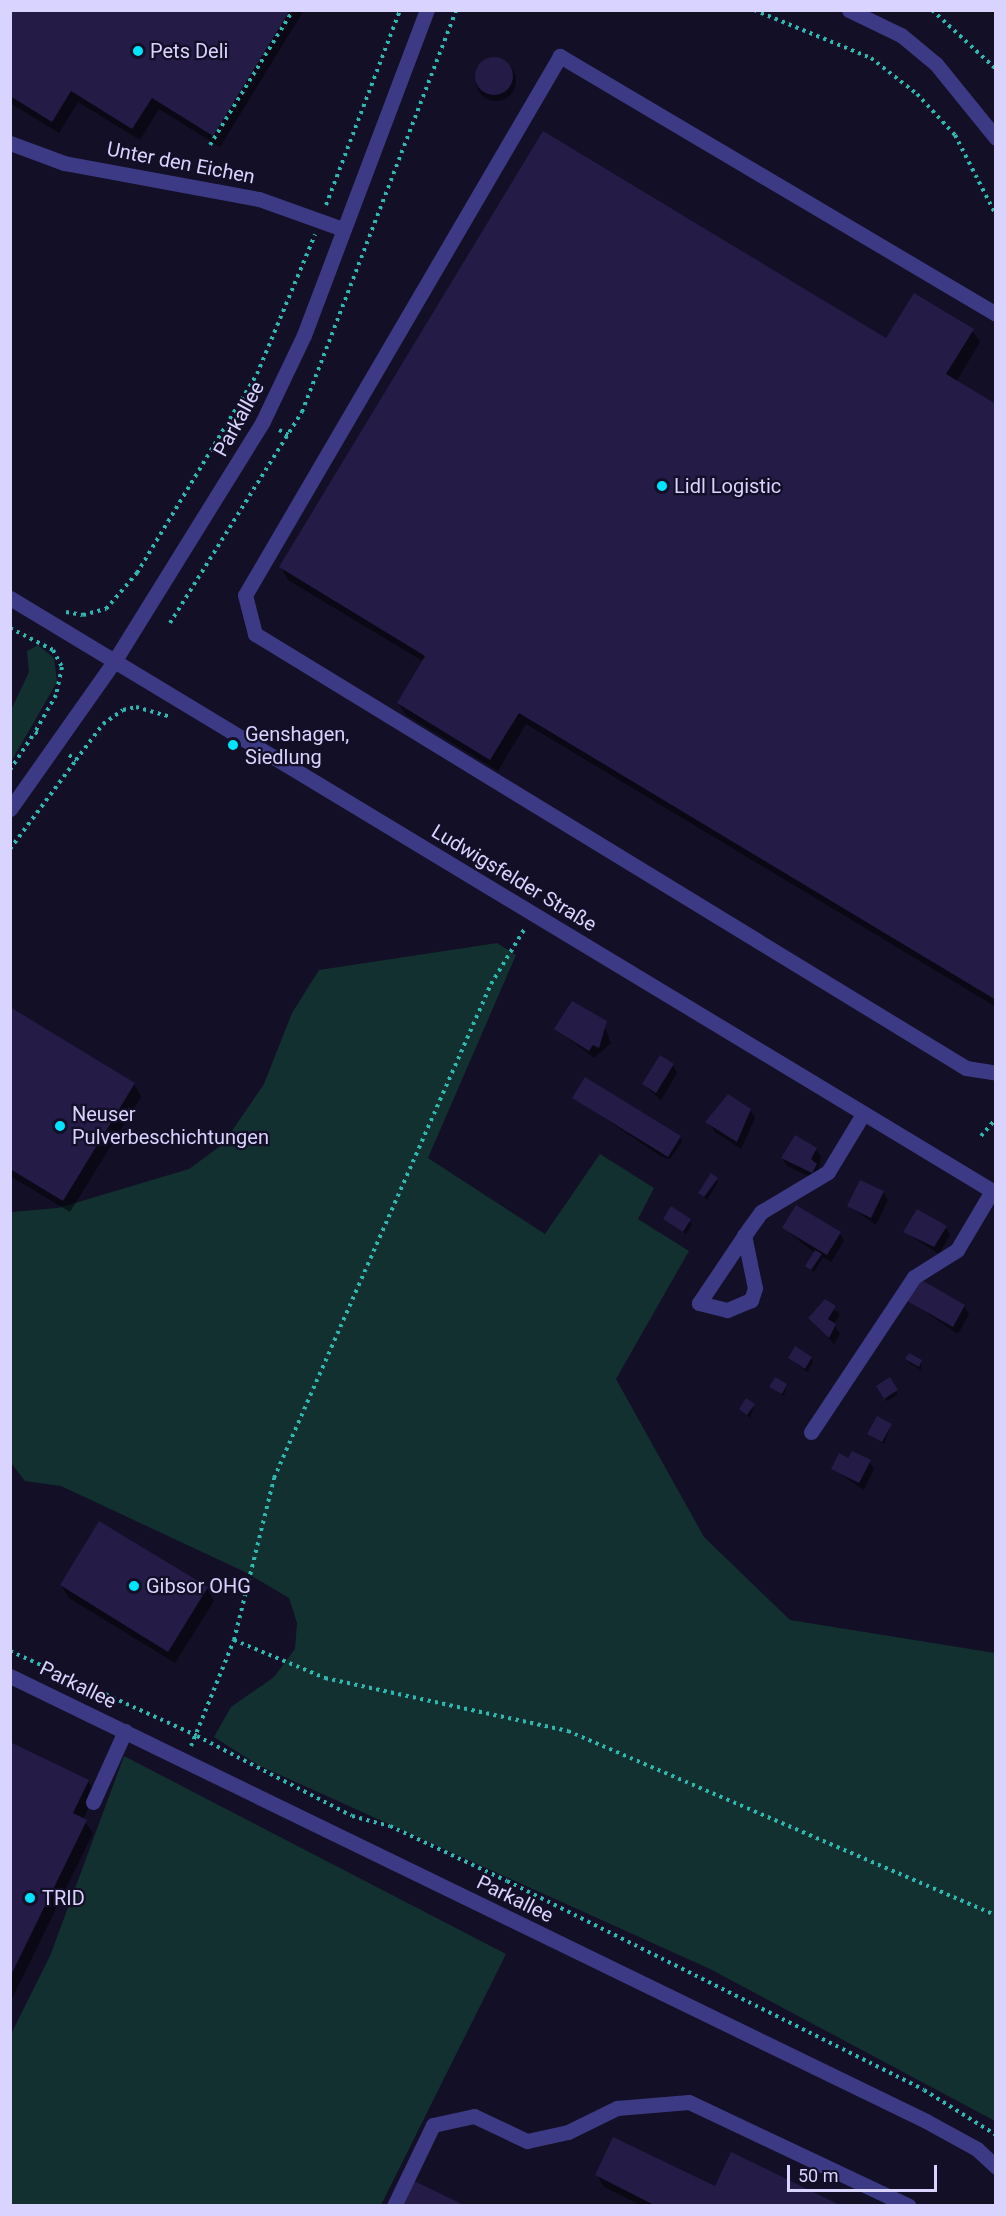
<!DOCTYPE html>
<meta charset="utf-8">
<style>
body{margin:0}
#map{position:relative;width:1006px;height:2216px;overflow:hidden;background:#130f26;font-family:Roboto,sans-serif}
div>[style]{position:absolute}
.green>*{inset:0;background:#12302f}
.shadow>*{inset:0;background:#0007}
.round{border-radius:50%}
.building>*{inset:0;background:#241b47}
.path>*{height:4px;margin-top:-2px;transform-origin:0;background:repeating-linear-gradient(90deg,#2fb8b0 0 3px,transparent 0 7.5px)}
.minor>*{height:15px;margin:-7.5px;padding:0 7.5px;transform-origin:7.5px;border-radius:7.5px;background:#3d3a85}
.dots>*{width:16px;height:16px;translate:-50% -50%;box-sizing:border-box;border:3px solid #130f26;border-radius:50%}
span{translate:-50% -50%;white-space:nowrap;text-align:center;line-height:1.15;-webkit-text-stroke:4.5px #130f26;paint-order:stroke}
.poi-label{font-size:20px;color:#d9d4ff}
.left{translate:0 -50%;text-align:left}
.street-label{font-size:20px;color:#d9d4ff}
.frame{position:absolute;inset:0;border:12px solid #d9d4ff;pointer-events:none}
.scale{position:absolute;left:787px;top:2165px;width:150px;height:27px;box-sizing:border-box;border:3px solid #d9d4ff;border-top:0;padding-left:8px;font-size:18px;line-height:21px;white-space:nowrap;color:#d9d4ff;-webkit-text-stroke:4px #130f26;paint-order:stroke}
</style>
<div id="map">
<div class="green">
<div style="clip-path:polygon(38px 645px,54px 658px,57px 682px,11px 762px,11px 710px,29px 672px,27px 651px)"></div>
<div style="clip-path:polygon(497px 943px,516px 955px,428px 1158px,545px 1234px,600px 1154px,654px 1188px,638px 1219px,689px 1251px,616px 1379px,704px 1537px,790px 1620px,995px 1653px,995px 2121px,710px 1969px,258px 1765px,214px 1737px,231px 1707px,274px 1677px,295px 1649px,297px 1623px,289px 1598px,245px 1572px,61px 1486px,25px 1481px,11px 1463px,11px 1212px,58px 1208px,189px 1169px,223px 1144px,264px 1084px,292px 1013px,319px 970px)"></div>
<div style="clip-path:polygon(124px 1756px,506px 1954px,381px 2205px,11px 2205px,11px 2034px,50px 1956px)"></div>
</div>
<div class="shadow">
<div style="clip-path:polygon(10px 10px,304px 10px,220px 147px,159px 109px,140px 140px,78px 102px,59px 133px,10px 103px)"></div>
<div class="round" style="left:476px;top:61px;width:40px;height:40px"></div>
<div style="clip-path:polygon(972px 330px,980px 342px,956px 382px,996px 406px,996px 1007px,526px 724px,498px 771px,406px 715px,398px 703px,424px 662px,288px 580px,281px 567px)"></div>
<div style="clip-path:polygon(10px 1008px,134px 1084px,141px 1097px,70px 1212px,10px 1176px)"></div>
<div style="clip-path:polygon(604px 1025px,611px 1043px,594px 1058px,556px 1029px)"></div>
<div style="clip-path:polygon(673px 1065px,677px 1073px,661px 1100px,643px 1084px)"></div>
<div style="clip-path:polygon(574px 1098px,680px 1137px,682px 1141px,670px 1159px,662px 1157px)"></div>
<div style="clip-path:polygon(715px 1109px,750px 1110px,755px 1118px,741px 1149px,715px 1132px,710px 1124px)"></div>
<div style="clip-path:polygon(816px 1149px,821px 1157px,817px 1180px,787px 1166px,782px 1158px)"></div>
<div style="clip-path:polygon(716px 1179px,718px 1182px,707px 1200px,700px 1193px)"></div>
<div style="clip-path:polygon(883px 1192px,888px 1200px,876px 1225px,849px 1206px)"></div>
<div style="clip-path:polygon(672px 1208px,692px 1224px,686px 1234px,665px 1219px)"></div>
<div style="clip-path:polygon(946px 1227px,950px 1235px,939px 1254px,905px 1232px)"></div>
<div style="clip-path:polygon(783px 1228px,840px 1233px,844px 1241px,831px 1262px,823px 1257px,814px 1272px,807px 1266px,815px 1253px)"></div>
<div style="clip-path:polygon(825px 1301px,840px 1315px,834px 1324px,840px 1334px,834px 1344px,810px 1318px)"></div>
<div style="clip-path:polygon(909px 1301px,964px 1306px,969px 1314px,958px 1334px)"></div>
<div style="clip-path:polygon(789px 1358px,811px 1358px,813px 1362px,807px 1372px)"></div>
<div style="clip-path:polygon(906px 1359px,921px 1362px,921px 1370px,909px 1363px)"></div>
<div style="clip-path:polygon(889px 1379px,898px 1394px,887px 1401px,878px 1387px)"></div>
<div style="clip-path:polygon(786px 1385px,784px 1396px,771px 1387px)"></div>
<div style="clip-path:polygon(754px 1405px,750px 1418px,741px 1409px)"></div>
<div style="clip-path:polygon(891px 1425px,884px 1444px,869px 1434px)"></div>
<div style="clip-path:polygon(847px 1459px,869px 1461px,874px 1469px,864px 1490px,833px 1469px)"></div>
<div style="clip-path:polygon(61px 1585px,207px 1588px,214px 1601px,175px 1663px,69px 1598px)"></div>
<div style="clip-path:polygon(10px 1743px,88px 1781px,95px 1794px,83px 1819px,93px 1833px,10px 2003px)"></div>
<div style="clip-path:polygon(597px 2175px,838px 2206px,642px 2206px,604px 2187px)"></div>
</div>
<div class="building">
<div style="clip-path:polygon(10px 10px,290px 10px,213px 136px,152px 98px,132px 129px,71px 91px,52px 122px,10px 96px)"></div>
<div class="round" style="left:475px;top:57px;width:38px;height:38px"></div>
<div style="clip-path:polygon(543px 131px,886px 338px,914px 293px,974px 329px,946px 374px,996px 404px,996px 1000px,519px 713px,490px 760px,397px 703px,425px 656px,279px 567px)"></div>
<div style="clip-path:polygon(572px 1001px,607px 1021px,599px 1048px,593px 1045px,589px 1051px,554px 1029px)"></div>
<div style="clip-path:polygon(10px 1007px,135px 1083px,63px 1201px,10px 1169px)"></div>
<div style="clip-path:polygon(660px 1055px,674px 1064px,656px 1093px,642px 1084px)"></div>
<div style="clip-path:polygon(585px 1077px,681px 1136px,668px 1157px,572px 1098px)"></div>
<div style="clip-path:polygon(728px 1094px,751px 1109px,737px 1142px,705px 1122px)"></div>
<div style="clip-path:polygon(795px 1135px,817px 1148px,811px 1159px,817px 1164px,812px 1173px,781px 1158px)"></div>
<div style="clip-path:polygon(711px 1173px,718px 1178px,704px 1197px,698px 1193px)"></div>
<div style="clip-path:polygon(860px 1180px,884px 1191px,871px 1218px,847px 1206px)"></div>
<div style="clip-path:polygon(796px 1205px,841px 1232px,827px 1255px,782px 1228px)"></div>
<div style="clip-path:polygon(671px 1206px,691px 1219px,683px 1232px,663px 1219px)"></div>
<div style="clip-path:polygon(917px 1209px,947px 1226px,934px 1247px,903px 1232px)"></div>
<div style="clip-path:polygon(815px 1250px,822px 1254px,811px 1270px,805px 1266px)"></div>
<div style="clip-path:polygon(920px 1279px,965px 1305px,953px 1327px,907px 1301px)"></div>
<div style="clip-path:polygon(825px 1299px,836px 1306px,828px 1319px,836px 1324px,829px 1338px,808px 1318px)"></div>
<div style="clip-path:polygon(795px 1346px,812px 1357px,805px 1369px,788px 1358px)"></div>
<div style="clip-path:polygon(909px 1353px,922px 1360px,919px 1367px,905px 1359px)"></div>
<div style="clip-path:polygon(775px 1377px,787px 1384px,782px 1394px,769px 1387px)"></div>
<div style="clip-path:polygon(890px 1377px,898px 1390px,884px 1399px,876px 1386px)"></div>
<div style="clip-path:polygon(746px 1398px,755px 1404px,747px 1415px,739px 1409px)"></div>
<div style="clip-path:polygon(877px 1416px,892px 1424px,882px 1442px,867px 1434px)"></div>
<div style="clip-path:polygon(852px 1451px,871px 1460px,859px 1483px,831px 1469px,839px 1453px,848px 1458px)"></div>
<div style="clip-path:polygon(99px 1521px,208px 1587px,168px 1652px,60px 1585px)"></div>
<div style="clip-path:polygon(10px 1742px,89px 1780px,73px 1813px,87px 1820px,10px 1977px)"></div>
<div style="clip-path:polygon(613px 2137px,715px 2186px,731px 2152px,842px 2206px,656px 2206px,595px 2175px)"></div>
<div style="clip-path:polygon(410px 2179px,466px 2206px,398px 2206px)"></div>
</div>
<div class="path">
<div style="left:754px;top:10px;width:126px;rotate:22.3deg"></div>
<div style="left:871px;top:58px;width:58px;rotate:38deg"></div>
<div style="left:917px;top:94px;width:56px;rotate:47.2deg"></div>
<div style="left:955px;top:135px;width:90px;rotate:62.9deg"></div>
<div style="left:932px;top:10px;width:87px;rotate:42.7deg"></div>
<div style="left:210px;top:145px;width:158px;rotate:-58.4deg"></div>
<div style="left:326px;top:205px;width:209px;rotate:-69.2deg"></div>
<div style="left:279px;top:430px;width:11px;rotate:27deg"></div>
<div style="left:66px;top:612px;width:17px;rotate:10deg"></div>
<div style="left:83px;top:615px;width:24px;rotate:-15deg"></div>
<div style="left:106px;top:609px;width:48px;rotate:-49.3deg"></div>
<div style="left:137px;top:573px;width:232px;rotate:-58.9deg"></div>
<div style="left:257px;top:374px;width:151px;rotate:-67.4deg"></div>
<div style="left:170px;top:623px;width:249px;rotate:-58deg"></div>
<div style="left:302px;top:412px;width:430px;rotate:-69deg"></div>
<div style="left:10px;top:628px;width:48px;rotate:27.1deg"></div>
<div style="left:53px;top:650px;width:19px;rotate:62deg"></div>
<div style="left:62px;top:667px;width:29px;rotate:102deg"></div>
<div style="left:56px;top:695px;width:43px;rotate:119.6deg"></div>
<div style="left:35px;top:732px;width:7px;rotate:34deg"></div>
<div style="left:69px;top:755px;width:9px;rotate:36deg"></div>
<div style="left:76px;top:760px;width:45px;rotate:-53.1deg"></div>
<div style="left:103px;top:724px;width:24px;rotate:-35deg"></div>
<div style="left:123px;top:710px;width:13px;rotate:-13deg"></div>
<div style="left:136px;top:707px;width:35px;rotate:16deg"></div>
<div style="left:10px;top:770px;width:45px;rotate:-56.7deg"></div>
<div style="left:10px;top:849px;width:111px;rotate:-53.4deg"></div>
<div style="left:981px;top:1136px;width:23px;rotate:-49deg"></div>
<div style="left:234px;top:1640px;width:99px;rotate:22.7deg"></div>
<div style="left:325px;top:1678px;width:249px;rotate:12.3deg"></div>
<div style="left:568px;top:1731px;width:466px;rotate:23.3deg"></div>
<div style="left:10px;top:1651px;width:205px;rotate:24.4deg"></div>
<div style="left:197px;top:1736px;width:174px;rotate:27.3deg"></div>
<div style="left:352px;top:1816px;width:39px;rotate:15deg"></div>
<div style="left:390px;top:1826px;width:129px;rotate:25.2deg"></div>
<div style="left:507px;top:1881px;width:466px;rotate:26.6deg"></div>
<div style="left:924px;top:2090px;width:85px;rotate:32deg"></div>
<div style="left:191px;top:1746px;width:114px;rotate:-67.9deg"></div>
<div style="left:234px;top:1640px;width:167px;rotate:-76.1deg"></div>
<div style="left:274px;top:1478px;width:540px;rotate:-66.29deg"></div>
<div style="left:491px;top:984px;width:66px;rotate:-58.7deg"></div>
</div>
<div class="minor">
<div style="left:849px;top:10px;width:58px;rotate:25.7deg"></div>
<div style="left:901px;top:35px;width:45px;rotate:39.6deg"></div>
<div style="left:936px;top:64px;width:95px;rotate:51deg"></div>
<div style="left:10px;top:143px;width:58px;rotate:20.3deg"></div>
<div style="left:64px;top:163px;width:198px;rotate:10.5deg"></div>
<div style="left:259px;top:199px;width:89px;rotate:19.7deg"></div>
<div style="left:996px;top:314px;width:507px;rotate:-149.39deg"></div>
<div style="left:560px;top:56px;width:624px;rotate:120.3deg"></div>
<div style="left:245px;top:595px;width:40px;rotate:75.6deg"></div>
<div style="left:255px;top:634px;width:833px;rotate:31.4deg"></div>
<div style="left:966px;top:1068px;width:30px;rotate:9deg"></div>
<div style="left:10px;top:598px;width:1152px;rotate:31.11deg"></div>
<div style="left:10px;top:809px;width:182px;rotate:-54.8deg"></div>
<div style="left:115px;top:660px;width:281px;rotate:-58.2deg"></div>
<div style="left:263px;top:421px;width:95px;rotate:-64.5deg"></div>
<div style="left:304px;top:335px;width:347px;rotate:-69.3deg"></div>
<div style="left:744px;top:1235px;width:54px;rotate:78.3deg"></div>
<div style="left:755px;top:1288px;width:13px;rotate:108deg"></div>
<div style="left:751px;top:1300px;width:26px;rotate:157deg"></div>
<div style="left:727px;top:1310px;width:29px;rotate:-166deg"></div>
<div style="left:699px;top:1303px;width:88px;rotate:-56.1deg"></div>
<div style="left:748px;top:1230px;width:22px;rotate:-54deg"></div>
<div style="left:761px;top:1212px;width:78px;rotate:-30.8deg"></div>
<div style="left:828px;top:1172px;width:68px;rotate:-58.9deg"></div>
<div style="left:811px;top:1432px;width:186px;rotate:-56.4deg"></div>
<div style="left:914px;top:1277px;width:51px;rotate:-32.1deg"></div>
<div style="left:957px;top:1250px;width:69px;rotate:-59.3deg"></div>
<div style="left:10px;top:1676px;width:1018px;rotate:25.91deg"></div>
<div style="left:926px;top:2121px;width:58px;rotate:28.8deg"></div>
<div style="left:977px;top:2149px;width:26px;rotate:43deg"></div>
<div style="left:93px;top:1802px;width:78px;rotate:-65.7deg"></div>
<div style="left:394px;top:2206px;width:90px;rotate:-64.3deg"></div>
<div style="left:433px;top:2125px;width:42px;rotate:-12.4deg"></div>
<div style="left:474px;top:2116px;width:59px;rotate:25.3deg"></div>
<div style="left:527px;top:2141px;width:42px;rotate:-12.4deg"></div>
<div style="left:568px;top:2132px;width:55px;rotate:-26.1deg"></div>
<div style="left:617px;top:2108px;width:72px;rotate:-4.8deg"></div>
<div style="left:689px;top:2102px;width:243px;rotate:25.3deg"></div>
</div>
<div class="dots">
<div style="left:138px;top:51px;background:#00e5ff"></div>
<div style="left:662px;top:486px;background:#00e5ff"></div>
<div style="left:233px;top:745px;background:#00e5ff"></div>
<div style="left:60px;top:1126px;background:#00e5ff"></div>
<div style="left:134px;top:1586px;background:#00e5ff"></div>
<div style="left:30px;top:1898px;background:#00e5ff"></div>
</div>
<div class="poi-label">
<span class="left" style="left:150px;top:51px">Pets Deli</span>
<span class="left" style="left:674px;top:486px">Lidl Logistic</span>
<span class="left" style="left:245px;top:746px">Genshagen,<br>Siedlung</span>
<span class="left" style="left:72px;top:1126px">Neuser<br>Pulverbeschichtungen</span>
<span class="left" style="left:146px;top:1586px">Gibsor OHG</span>
<span class="left" style="left:42px;top:1898px">TRID</span>
</div>
<div class="street-label">
<span style="left:181px;top:163px;rotate:11deg">Unter den Eichen</span>
<span style="left:239px;top:419px;rotate:-61deg">Parkallee</span>
<span style="left:514px;top:878px;rotate:31deg">Ludwigsfelder Straße</span>
<span style="left:78px;top:1685px;rotate:26deg">Parkallee</span>
<span style="left:515px;top:1899px;rotate:26deg">Parkallee</span>
</div>
<div class="frame"></div>
<div class="scale">50 m</div>
</div>
